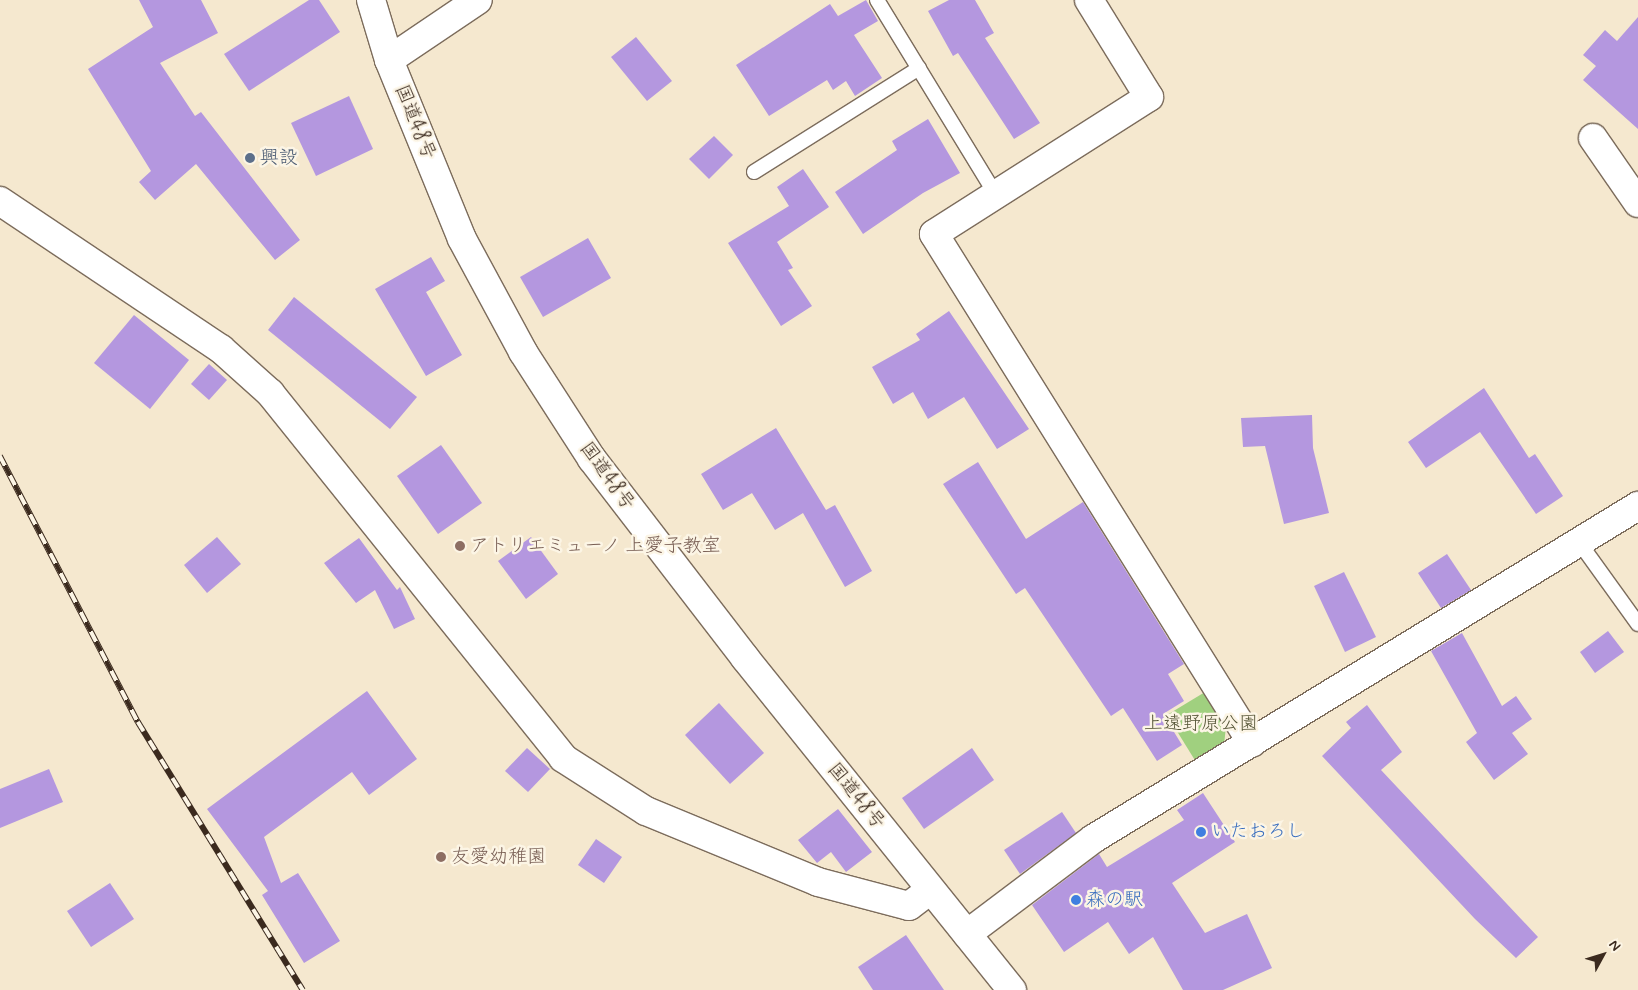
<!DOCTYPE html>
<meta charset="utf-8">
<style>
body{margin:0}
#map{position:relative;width:1638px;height:990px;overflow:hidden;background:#f5e8cf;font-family:Mynerve,"Klee One",sans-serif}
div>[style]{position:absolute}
.green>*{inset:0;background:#a0d07f}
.building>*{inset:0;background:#b497df}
.roads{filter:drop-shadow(1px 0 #7c6c5c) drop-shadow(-1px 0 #7c6c5c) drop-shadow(0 1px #7c6c5c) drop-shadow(0 -1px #7c6c5c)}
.lane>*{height:14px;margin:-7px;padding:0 7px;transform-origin:7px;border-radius:7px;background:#fff}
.street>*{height:28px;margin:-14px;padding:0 14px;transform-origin:14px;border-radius:14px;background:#fff}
.highway>*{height:28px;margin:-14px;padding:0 14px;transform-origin:14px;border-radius:14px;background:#fff}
.rail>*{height:5.5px;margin-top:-2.75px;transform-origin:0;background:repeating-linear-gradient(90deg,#fcf5e5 0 11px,#3b2a1e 0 22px);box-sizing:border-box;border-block:1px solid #3b2a1e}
.dots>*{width:14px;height:14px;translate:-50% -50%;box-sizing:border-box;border:2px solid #fcf5e5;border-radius:50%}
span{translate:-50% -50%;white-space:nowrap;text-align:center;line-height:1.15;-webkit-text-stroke:5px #fcf5e5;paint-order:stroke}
.street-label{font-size:19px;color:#3b2a1e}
.service-label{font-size:19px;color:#4e5e75}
.left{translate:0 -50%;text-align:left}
.education-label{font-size:19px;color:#785e54}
.park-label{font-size:19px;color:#545436}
.shop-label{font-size:19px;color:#366cbe}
.north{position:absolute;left:1578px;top:930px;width:50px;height:50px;-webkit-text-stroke:4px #fcf5e5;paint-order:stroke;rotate:51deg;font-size:14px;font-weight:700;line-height:20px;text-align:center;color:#3b2a1e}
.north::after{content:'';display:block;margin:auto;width:18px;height:22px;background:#3b2a1e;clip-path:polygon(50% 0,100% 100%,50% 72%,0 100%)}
</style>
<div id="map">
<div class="green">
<div style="clip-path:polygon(1210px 689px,1227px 717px,1224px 745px,1196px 762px,1167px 715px)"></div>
</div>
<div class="building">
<div style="clip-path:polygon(139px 0,201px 0,218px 33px,160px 63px,195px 116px,201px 112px,300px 240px,275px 260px,196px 164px,155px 200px,139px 182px,151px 171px,88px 69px,153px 27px)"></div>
<div style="clip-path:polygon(309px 0,319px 0,340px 32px,249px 91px,224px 54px)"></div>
<div style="clip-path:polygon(866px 0,878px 21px,854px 35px,882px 78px,855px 96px,846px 81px,833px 90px,827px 80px,769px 116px,736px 65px,830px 4px,838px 16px)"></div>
<div style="clip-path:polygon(949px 0,975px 0,994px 33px,985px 38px,1040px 123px,1014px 139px,958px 53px,953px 56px,928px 11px)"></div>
<div style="clip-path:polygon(1638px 17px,1638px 129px,1583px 80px,1596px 66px,1583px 55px,1605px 30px,1617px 41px)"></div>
<div style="clip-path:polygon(636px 37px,672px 81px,647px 101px,611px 57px)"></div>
<div style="clip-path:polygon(349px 96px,373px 149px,316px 176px,291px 123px)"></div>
<div style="clip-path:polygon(928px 119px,960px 173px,923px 193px,863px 234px,835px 192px,897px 150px,892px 141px)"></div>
<div style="clip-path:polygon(714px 136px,733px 155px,709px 179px,689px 159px)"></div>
<div style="clip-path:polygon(803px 169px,829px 207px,777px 242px,793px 268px,788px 270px,812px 306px,781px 326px,728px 243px,789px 206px,777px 187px)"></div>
<div style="clip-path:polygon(588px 238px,611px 278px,543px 317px,520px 277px)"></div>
<div style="clip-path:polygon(431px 257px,445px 281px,426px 292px,462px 355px,426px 376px,375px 289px)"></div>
<div style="clip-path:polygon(294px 297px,417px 397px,390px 429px,268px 330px)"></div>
<div style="clip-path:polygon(949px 311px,1029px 429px,997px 449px,964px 397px,928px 419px,913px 392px,893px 404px,872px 367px,920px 340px,916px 334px)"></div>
<div style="clip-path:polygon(134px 315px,189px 360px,150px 409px,94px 363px)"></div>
<div style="clip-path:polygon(209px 364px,227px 380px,209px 400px,191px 384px)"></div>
<div style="clip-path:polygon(1484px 388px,1529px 458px,1535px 454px,1563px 496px,1536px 514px,1480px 432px,1426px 468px,1408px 442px)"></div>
<div style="clip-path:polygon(1312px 415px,1313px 448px,1329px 513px,1284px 524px,1265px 446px,1243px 447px,1241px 418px)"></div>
<div style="clip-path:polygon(776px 428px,826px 510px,835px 505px,872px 571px,845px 587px,803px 513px,775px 530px,752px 493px,723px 510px,701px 474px)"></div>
<div style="clip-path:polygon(441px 445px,482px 503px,438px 534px,397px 476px)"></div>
<div style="clip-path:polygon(978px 462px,1026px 539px,1083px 502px,1184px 664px,1168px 674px,1184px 701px,1163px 714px,1182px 745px,1157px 761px,1123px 708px,1111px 716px,1025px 588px,1016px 594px,943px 484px)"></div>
<div style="clip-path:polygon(217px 537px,241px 564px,207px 593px,184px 565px)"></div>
<div style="clip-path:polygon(531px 537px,558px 574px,526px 599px,498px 561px)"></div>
<div style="clip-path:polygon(359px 538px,397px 590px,400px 587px,415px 619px,394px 629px,375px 590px,356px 603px,324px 563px)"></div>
<div style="clip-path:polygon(1447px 554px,1471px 590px,1441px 608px,1418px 573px)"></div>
<div style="clip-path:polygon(1344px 572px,1376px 637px,1345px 652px,1314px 586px)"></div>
<div style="clip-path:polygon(1608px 631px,1624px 652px,1595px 673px,1580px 652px)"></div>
<div style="clip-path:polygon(1462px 633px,1502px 706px,1516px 696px,1532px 719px,1512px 733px,1528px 754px,1494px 780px,1466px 742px,1477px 733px,1431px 651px)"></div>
<div style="clip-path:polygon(367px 691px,417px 759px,369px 795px,352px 772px,264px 837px,281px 883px,298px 873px,340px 941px,304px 963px,262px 895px,268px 891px,207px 809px)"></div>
<div style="clip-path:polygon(719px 703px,764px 753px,730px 784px,685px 735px)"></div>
<div style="clip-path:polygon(1367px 705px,1402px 752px,1381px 770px,1538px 937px,1516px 958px,1475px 919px,1322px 756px,1351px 728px,1346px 722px)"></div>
<div style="clip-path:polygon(527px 748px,550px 769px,528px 792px,505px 771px)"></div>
<div style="clip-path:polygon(972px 748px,994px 780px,924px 829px,902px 798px)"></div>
<div style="clip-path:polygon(49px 769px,63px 802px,0 828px,0 789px)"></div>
<div style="clip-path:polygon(1203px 793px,1235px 842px,1172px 883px,1205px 933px,1247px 914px,1272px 968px,1223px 990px,1183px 990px,1153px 937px,1129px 954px,1108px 922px,1064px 952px,1032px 905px,1099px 854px,1107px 867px,1184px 820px,1177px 810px)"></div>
<div style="clip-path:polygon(838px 809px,872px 852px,846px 872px,831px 852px,817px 863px,798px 840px)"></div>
<div style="clip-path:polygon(1062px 812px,1076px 833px,1020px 874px,1004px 850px)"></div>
<div style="clip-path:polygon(596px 839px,622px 857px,604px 883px,578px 865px)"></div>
<div style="clip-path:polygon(110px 883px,134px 919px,91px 947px,67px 911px)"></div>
<div style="clip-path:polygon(906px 935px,944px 990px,873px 990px,858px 967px)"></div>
</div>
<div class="roads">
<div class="lane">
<div style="left:877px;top:0;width:228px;rotate:58.6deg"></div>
<div style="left:754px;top:172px;width:195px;rotate:-32.2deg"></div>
<div style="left:1579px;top:542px;width:101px;rotate:54.3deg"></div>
</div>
<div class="street">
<div style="left:1089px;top:0;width:114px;rotate:58.3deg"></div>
<div style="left:1149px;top:97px;width:255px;rotate:147.5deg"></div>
<div style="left:934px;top:234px;width:600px;rotate:58deg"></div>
<div style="left:389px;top:60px;width:107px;rotate:-34deg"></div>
<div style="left:1593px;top:138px;width:79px;rotate:55.3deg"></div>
<div style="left:0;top:201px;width:266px;rotate:33.8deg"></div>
<div style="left:221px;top:349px;width:66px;rotate:41.9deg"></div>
<div style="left:270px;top:393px;width:468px;rotate:51.2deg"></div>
<div style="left:563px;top:758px;width:98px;rotate:32.6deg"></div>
<div style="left:646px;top:811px;width:186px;rotate:22.4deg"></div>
<div style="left:818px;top:882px;width:94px;rotate:14.8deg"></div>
<div style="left:909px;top:906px;width:26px;rotate:-37deg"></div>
<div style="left:967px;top:934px;width:158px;rotate:-37deg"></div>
<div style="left:1093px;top:839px;width:639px;rotate:-31.43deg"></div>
</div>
<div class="highway">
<div style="left:371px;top:0;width:63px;rotate:73.3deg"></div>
<div style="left:389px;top:60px;width:193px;rotate:67.8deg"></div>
<div style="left:462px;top:239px;width:128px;rotate:61.6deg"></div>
<div style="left:523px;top:352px;width:127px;rotate:57.2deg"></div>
<div style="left:592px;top:459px;width:251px;rotate:52.4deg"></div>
<div style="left:745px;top:658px;width:426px;rotate:51.2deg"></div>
</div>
</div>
<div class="rail">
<div style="left:0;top:456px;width:300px;rotate:62.6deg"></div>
<div style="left:138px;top:722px;width:315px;rotate:58.4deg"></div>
</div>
<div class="dots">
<div style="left:250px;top:158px;background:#5c6f8a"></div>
<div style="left:460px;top:546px;background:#8d6e63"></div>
<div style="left:1201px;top:832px;background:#3f7fe0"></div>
<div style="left:441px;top:857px;background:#8d6e63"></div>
<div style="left:1076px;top:900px;background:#3f7fe0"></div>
</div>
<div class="street-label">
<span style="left:415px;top:122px;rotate:68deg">国道48号</span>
<span style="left:607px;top:476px;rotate:54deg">国道48号</span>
<span style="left:856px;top:796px;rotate:51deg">国道48号</span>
</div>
<div class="service-label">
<span class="left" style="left:260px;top:158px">興設</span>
</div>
<div class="education-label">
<span class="left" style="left:470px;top:546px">アトリエミューノ 上愛子教室</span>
<span class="left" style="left:451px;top:857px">友愛幼稚園</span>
</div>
<div class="park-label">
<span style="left:1201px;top:724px">上遠野原公園</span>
</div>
<div class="shop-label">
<span class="left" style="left:1211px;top:832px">いたおろし</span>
<span class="left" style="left:1086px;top:900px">森の駅</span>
</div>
<div class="north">N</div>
</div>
